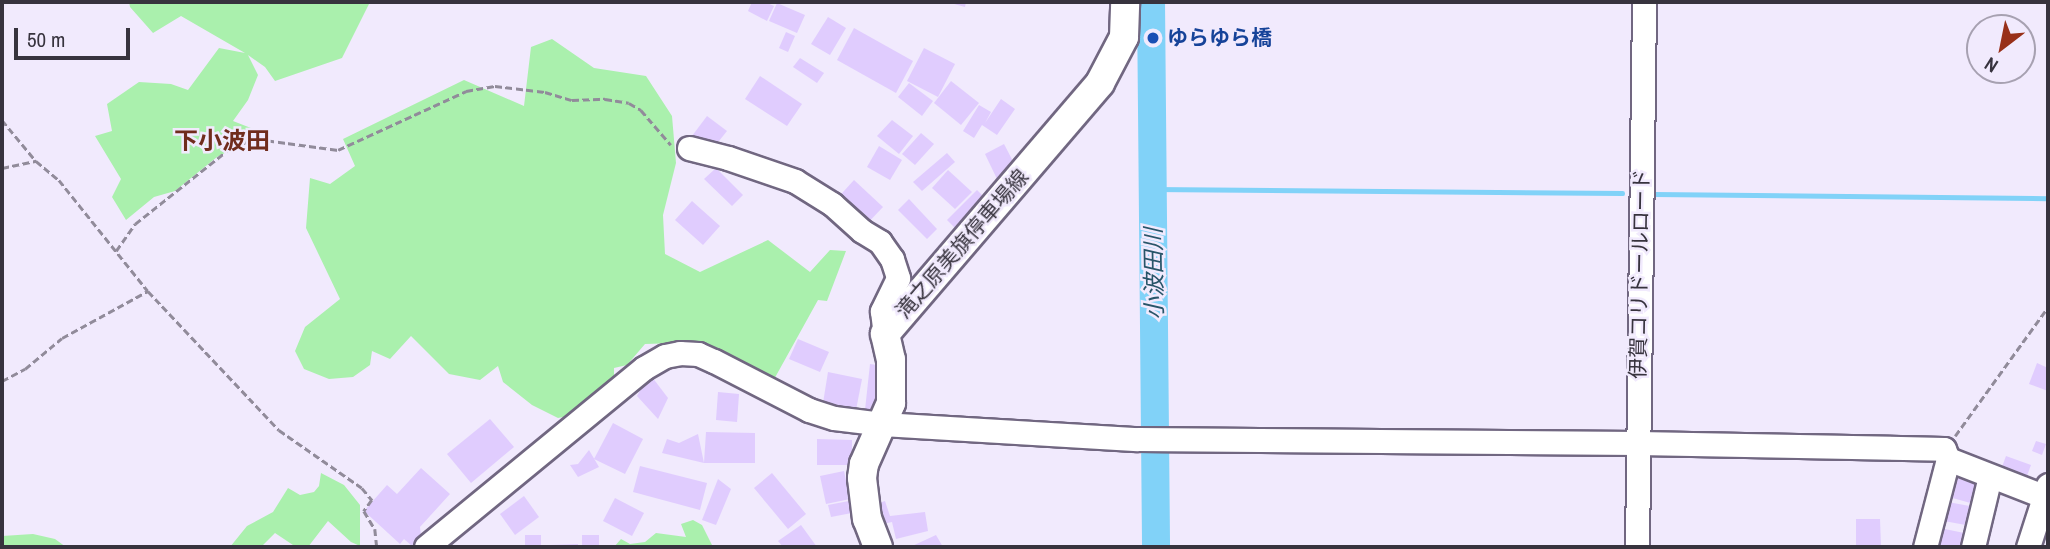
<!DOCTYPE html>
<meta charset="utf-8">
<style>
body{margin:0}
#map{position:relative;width:2050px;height:549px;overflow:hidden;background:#f1eafd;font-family:"Archivo Narrow","Noto Sans JP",sans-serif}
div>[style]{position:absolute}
.green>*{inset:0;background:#aaf0ad}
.stream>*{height:4.5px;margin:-2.25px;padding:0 2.25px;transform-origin:2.25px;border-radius:2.25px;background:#81d2f8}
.river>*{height:28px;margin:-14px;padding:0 14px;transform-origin:14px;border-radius:14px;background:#81d2f8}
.building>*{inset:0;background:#e0ccfe}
.path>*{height:2.5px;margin-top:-1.25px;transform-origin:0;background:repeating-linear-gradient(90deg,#918b9a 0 7px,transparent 0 10.5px)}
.roads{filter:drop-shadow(2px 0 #716781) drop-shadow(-2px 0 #716781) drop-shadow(0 2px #716781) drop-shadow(0 -2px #716781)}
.minor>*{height:23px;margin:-11.5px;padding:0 11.5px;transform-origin:11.5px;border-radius:11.5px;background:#fff}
.major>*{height:28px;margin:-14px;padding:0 14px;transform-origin:14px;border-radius:14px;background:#fff}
.dots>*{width:19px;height:19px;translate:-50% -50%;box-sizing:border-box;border:4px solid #f1eafd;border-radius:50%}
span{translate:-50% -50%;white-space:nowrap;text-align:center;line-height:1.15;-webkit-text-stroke:5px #f1eafd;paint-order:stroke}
.transit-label{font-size:21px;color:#164399;font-weight:700}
.left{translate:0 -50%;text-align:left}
.street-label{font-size:21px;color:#37333e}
.water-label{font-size:23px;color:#285569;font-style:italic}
.quarter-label{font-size:24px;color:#702c1d;font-weight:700}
.frame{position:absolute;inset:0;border:4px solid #37333e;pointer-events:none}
.north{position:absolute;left:1966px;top:14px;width:70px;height:70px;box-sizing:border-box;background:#f1eafd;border:2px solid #a7a1b1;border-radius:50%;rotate:212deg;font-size:19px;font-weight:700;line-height:28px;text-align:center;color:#37333e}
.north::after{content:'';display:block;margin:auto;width:24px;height:32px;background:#983019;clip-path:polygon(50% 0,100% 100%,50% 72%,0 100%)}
.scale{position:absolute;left:14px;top:28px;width:116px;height:32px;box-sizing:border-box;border:4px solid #37333e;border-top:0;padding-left:9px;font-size:21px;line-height:24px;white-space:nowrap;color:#37333e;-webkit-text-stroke:5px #f1eafd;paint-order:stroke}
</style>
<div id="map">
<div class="green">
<div style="clip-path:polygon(129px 2px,370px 2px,342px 58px,275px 81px,265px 67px,248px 55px,258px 75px,248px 100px,233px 121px,264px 133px,217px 157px,175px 191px,154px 197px,126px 220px,112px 197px,121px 179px,95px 136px,112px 131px,107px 104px,139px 82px,171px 84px,188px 90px,219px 48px,245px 53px,181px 16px,153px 33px,130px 7px)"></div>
<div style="clip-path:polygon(552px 39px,594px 68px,646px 76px,672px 116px,676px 163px,663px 215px,665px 254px,700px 272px,768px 240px,810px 272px,830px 250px,846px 251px,827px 301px,818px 300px,772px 383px,753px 390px,727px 381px,678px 343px,645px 344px,627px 365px,614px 368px,614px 383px,578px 414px,558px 418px,532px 405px,503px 382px,498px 366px,480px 380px,449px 374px,411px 336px,390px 359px,372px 351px,370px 365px,353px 377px,329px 379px,304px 369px,295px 351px,305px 327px,340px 299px,306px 228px,310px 178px,330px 184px,355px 166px,343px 139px,464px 80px,524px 106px,531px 47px)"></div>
<div style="clip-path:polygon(321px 473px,344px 485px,360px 505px,360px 546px,351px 542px,328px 521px,308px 547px,296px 547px,275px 533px,261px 547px,230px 547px,247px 526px,273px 512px,288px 488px,300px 495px,314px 492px,319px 486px)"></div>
<div style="clip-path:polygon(693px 520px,702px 525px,713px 547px,614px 547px,621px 539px,630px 544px,645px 542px,656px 533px,686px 537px,681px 524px)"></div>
<div style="clip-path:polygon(33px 534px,55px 539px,66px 547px,2px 547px,2px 536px)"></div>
</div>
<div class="stream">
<div style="left:1152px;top:189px;width:470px;rotate:0.5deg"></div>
<div style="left:1654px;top:194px;width:394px;rotate:0.6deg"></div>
</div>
<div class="river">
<div style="left:1151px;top:2px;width:545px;rotate:89.47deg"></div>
</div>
<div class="building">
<div style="clip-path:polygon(752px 2px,765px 2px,774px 6px,767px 21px,748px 11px)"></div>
<div style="clip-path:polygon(947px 2px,966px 2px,965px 7px)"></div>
<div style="clip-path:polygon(777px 3px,805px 15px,797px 33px,769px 21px)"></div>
<div style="clip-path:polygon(828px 17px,846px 28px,830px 55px,811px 44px)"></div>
<div style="clip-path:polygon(854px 28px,913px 61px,896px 93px,837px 60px)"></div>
<div style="clip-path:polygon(786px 32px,795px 36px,788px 52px,779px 48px)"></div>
<div style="clip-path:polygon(924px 48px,955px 64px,938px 97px,907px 81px)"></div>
<div style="clip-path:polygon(800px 58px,824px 73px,817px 83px,793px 67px)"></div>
<div style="clip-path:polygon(760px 76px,802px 104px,787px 126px,745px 99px)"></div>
<div style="clip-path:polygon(951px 81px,979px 103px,961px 125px,934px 103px)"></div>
<div style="clip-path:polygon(909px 83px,933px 101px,922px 116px,898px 97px)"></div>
<div style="clip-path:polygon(1001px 99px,1015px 109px,997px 135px,982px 125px,974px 138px,963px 131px,979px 105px,991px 112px,985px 123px)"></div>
<div style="clip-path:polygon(707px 116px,727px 131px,711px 151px,692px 136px)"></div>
<div style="clip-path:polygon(892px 120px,913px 136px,899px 154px,877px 136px)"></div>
<div style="clip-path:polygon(921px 133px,934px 144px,915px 165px,902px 154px)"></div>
<div style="clip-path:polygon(1004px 144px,1017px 169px,997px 179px,985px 154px)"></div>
<div style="clip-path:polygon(879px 146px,902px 160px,890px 180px,867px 167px)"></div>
<div style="clip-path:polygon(947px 153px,955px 162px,922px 191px,913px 182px)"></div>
<div style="clip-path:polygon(716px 168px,743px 195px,732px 206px,704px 179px)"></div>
<div style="clip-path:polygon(948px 170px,972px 192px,955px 209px,932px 188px)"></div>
<div style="clip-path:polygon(854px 180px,883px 207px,862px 229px,834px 202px)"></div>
<div style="clip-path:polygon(977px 190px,990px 203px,960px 233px,947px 220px)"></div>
<div style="clip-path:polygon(909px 199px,937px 229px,927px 239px,898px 210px)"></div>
<div style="clip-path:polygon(692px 201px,720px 226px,703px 245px,675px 220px)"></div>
<div style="clip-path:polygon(798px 339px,829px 352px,820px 372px,789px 359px)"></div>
<div style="clip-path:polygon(2037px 363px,2048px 368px,2048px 391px,2029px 384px)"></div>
<div style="clip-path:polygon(870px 364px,885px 366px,880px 412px,865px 410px)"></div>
<div style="clip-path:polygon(828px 372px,862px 379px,856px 410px,823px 403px)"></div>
<div style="clip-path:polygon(649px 373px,668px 398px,658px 419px,637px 396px)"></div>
<div style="clip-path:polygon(718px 392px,739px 394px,737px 422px,716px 420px)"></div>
<div style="clip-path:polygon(490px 419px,514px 447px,471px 483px,447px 454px)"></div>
<div style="clip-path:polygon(613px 423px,643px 439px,625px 474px,594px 459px)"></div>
<div style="clip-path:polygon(706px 432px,755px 433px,755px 463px,704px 463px)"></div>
<div style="clip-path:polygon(698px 434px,704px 463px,662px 453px,667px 439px,679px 443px)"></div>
<div style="clip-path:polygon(817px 439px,852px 440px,852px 465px,817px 465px)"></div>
<div style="clip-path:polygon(2036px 441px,2046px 444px,2042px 455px,2032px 451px)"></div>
<div style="clip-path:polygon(589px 450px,599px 467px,578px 477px,570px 465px,578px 464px)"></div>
<div style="clip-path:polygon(2006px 456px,2031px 465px,2024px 484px,1999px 475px)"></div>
<div style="clip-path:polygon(640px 466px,707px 483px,700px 510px,633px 492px)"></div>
<div style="clip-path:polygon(421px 468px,450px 494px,420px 527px,421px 536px,412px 546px,404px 539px,400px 544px,364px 511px,387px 485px,397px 494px)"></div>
<div style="clip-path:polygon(844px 471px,850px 499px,826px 504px,820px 476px)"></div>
<div style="clip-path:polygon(772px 473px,806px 514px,788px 529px,754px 488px)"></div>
<div style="clip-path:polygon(1955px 476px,1980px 483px,1974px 504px,1949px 497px)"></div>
<div style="clip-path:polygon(718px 479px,731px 489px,716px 525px,702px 520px)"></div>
<div style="clip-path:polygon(524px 496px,539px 517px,515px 535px,500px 514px)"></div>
<div style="clip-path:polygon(615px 498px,644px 513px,632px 536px,603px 521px)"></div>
<div style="clip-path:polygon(854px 500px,857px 512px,831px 517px,828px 505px)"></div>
<div style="clip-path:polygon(885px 501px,890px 516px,925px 512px,928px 531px,896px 539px,892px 522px,878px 525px,873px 505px)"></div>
<div style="clip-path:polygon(1948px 502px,1975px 507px,1971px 526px,1944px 521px)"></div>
<div style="clip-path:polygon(1856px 519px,1880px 519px,1881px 547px,1856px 547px)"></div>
<div style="clip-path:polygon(801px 525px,817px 547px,783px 547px,778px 541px)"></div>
<div style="clip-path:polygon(1935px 527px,1969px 534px,1966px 547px,1931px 547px)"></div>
<div style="clip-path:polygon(525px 535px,541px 535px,541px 547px,525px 547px)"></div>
<div style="clip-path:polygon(582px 535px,599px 535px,599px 547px,582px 547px)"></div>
<div style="clip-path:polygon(936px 535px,943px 547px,910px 547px)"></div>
<div style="clip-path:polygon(578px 544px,578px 547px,549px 547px,549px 545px)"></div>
</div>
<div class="path">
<div style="left:2px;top:120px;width:53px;rotate:50.3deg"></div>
<div style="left:36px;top:161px;width:30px;rotate:40deg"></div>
<div style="left:59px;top:180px;width:142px;rotate:51.3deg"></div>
<div style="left:148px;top:291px;width:191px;rotate:46.7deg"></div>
<div style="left:279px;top:430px;width:101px;rotate:34.9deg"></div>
<div style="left:362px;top:488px;width:16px;rotate:50deg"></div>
<div style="left:372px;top:500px;width:14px;rotate:126deg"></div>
<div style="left:364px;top:511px;width:21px;rotate:59deg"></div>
<div style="left:375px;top:529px;width:18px;rotate:84deg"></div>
<div style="left:2px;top:168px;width:35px;rotate:-12deg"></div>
<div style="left:116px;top:251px;width:33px;rotate:-55deg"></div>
<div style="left:135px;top:224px;width:125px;rotate:-38.5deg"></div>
<div style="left:233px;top:146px;width:25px;rotate:-16deg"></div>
<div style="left:257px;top:139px;width:82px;rotate:7.7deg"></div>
<div style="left:338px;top:150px;width:141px;rotate:-24.7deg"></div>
<div style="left:466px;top:91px;width:29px;rotate:-10deg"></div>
<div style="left:495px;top:86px;width:50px;rotate:6.8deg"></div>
<div style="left:545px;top:92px;width:28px;rotate:17deg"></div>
<div style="left:572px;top:100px;width:33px;rotate:-2deg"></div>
<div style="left:605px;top:99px;width:24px;rotate:9deg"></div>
<div style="left:629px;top:103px;width:14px;rotate:30deg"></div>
<div style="left:641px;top:110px;width:46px;rotate:49.4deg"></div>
<div style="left:2px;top:381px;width:26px;rotate:-28deg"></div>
<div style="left:25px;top:369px;width:48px;rotate:-40deg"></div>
<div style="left:62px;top:338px;width:98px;rotate:-28.7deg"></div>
<div style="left:1955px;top:436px;width:159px;rotate:-54.2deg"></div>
</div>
<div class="roads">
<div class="minor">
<div style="left:689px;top:148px;width:40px;rotate:14.4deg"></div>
<div style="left:728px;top:158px;width:71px;rotate:18.9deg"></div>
<div style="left:795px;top:181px;width:44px;rotate:31.9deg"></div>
<div style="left:832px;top:204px;width:40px;rotate:42deg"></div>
<div style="left:862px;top:231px;width:21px;rotate:31deg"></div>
<div style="left:880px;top:242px;width:21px;rotate:55deg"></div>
<div style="left:892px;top:259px;width:20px;rotate:72deg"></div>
<div style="left:898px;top:278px;width:37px;rotate:116deg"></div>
<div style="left:882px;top:311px;width:23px;rotate:83deg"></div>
<div style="left:1948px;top:459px;width:107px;rotate:21.3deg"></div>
<div style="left:426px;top:547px;width:282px;rotate:-39.4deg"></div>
<div style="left:644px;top:368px;width:24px;rotate:-30deg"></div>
<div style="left:665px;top:356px;width:15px;rotate:-11deg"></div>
<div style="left:680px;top:353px;width:18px;rotate:3deg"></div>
<div style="left:698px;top:354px;width:17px;rotate:24deg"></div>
<div style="left:714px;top:361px;width:107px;rotate:27.3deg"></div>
<div style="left:809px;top:410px;width:26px;rotate:18deg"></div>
<div style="left:834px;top:418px;width:48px;rotate:7.1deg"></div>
<div style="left:882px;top:424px;width:256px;rotate:3.4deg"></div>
<div style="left:1138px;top:439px;width:500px;rotate:0.46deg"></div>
<div style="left:1638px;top:443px;width:306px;rotate:1.1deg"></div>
<div style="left:1944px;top:449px;width:11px;rotate:68deg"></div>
<div style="left:1948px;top:459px;width:91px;rotate:104.6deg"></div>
<div style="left:1637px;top:547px;width:545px;rotate:-89.26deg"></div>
<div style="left:1973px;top:547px;width:73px;rotate:-76.5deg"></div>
<div style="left:2028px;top:547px;width:65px;rotate:-72.1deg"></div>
</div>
<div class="major">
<div style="left:878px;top:547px;width:30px;rotate:-111deg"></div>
<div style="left:867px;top:519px;width:41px;rotate:-97deg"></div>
<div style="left:862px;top:478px;width:14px;rotate:-82deg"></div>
<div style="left:864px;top:464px;width:67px;rotate:-66.1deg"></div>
<div style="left:891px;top:403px;width:43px;rotate:-90deg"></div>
<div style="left:891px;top:360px;width:27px;rotate:-103deg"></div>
<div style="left:885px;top:334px;width:330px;rotate:-49.4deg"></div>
<div style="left:1100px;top:83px;width:52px;rotate:-62.4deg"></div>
<div style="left:1124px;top:37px;width:35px;rotate:-88deg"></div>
</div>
</div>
<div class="dots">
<div style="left:1153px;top:38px;background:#1a4fb4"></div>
</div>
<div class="transit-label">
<span class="left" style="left:1167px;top:38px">ゆらゆら橋</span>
</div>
<div class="street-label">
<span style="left:962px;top:244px;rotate:-49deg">滝之原美旗停車場線</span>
<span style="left:1640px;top:274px;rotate:-89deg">伊賀コリドールロード</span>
</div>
<div class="water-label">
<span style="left:1154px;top:274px;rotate:-91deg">小波田川</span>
</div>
<div class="quarter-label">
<span style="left:222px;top:141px">下小波田</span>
</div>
<div class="frame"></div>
<div class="north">N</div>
<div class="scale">50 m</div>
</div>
